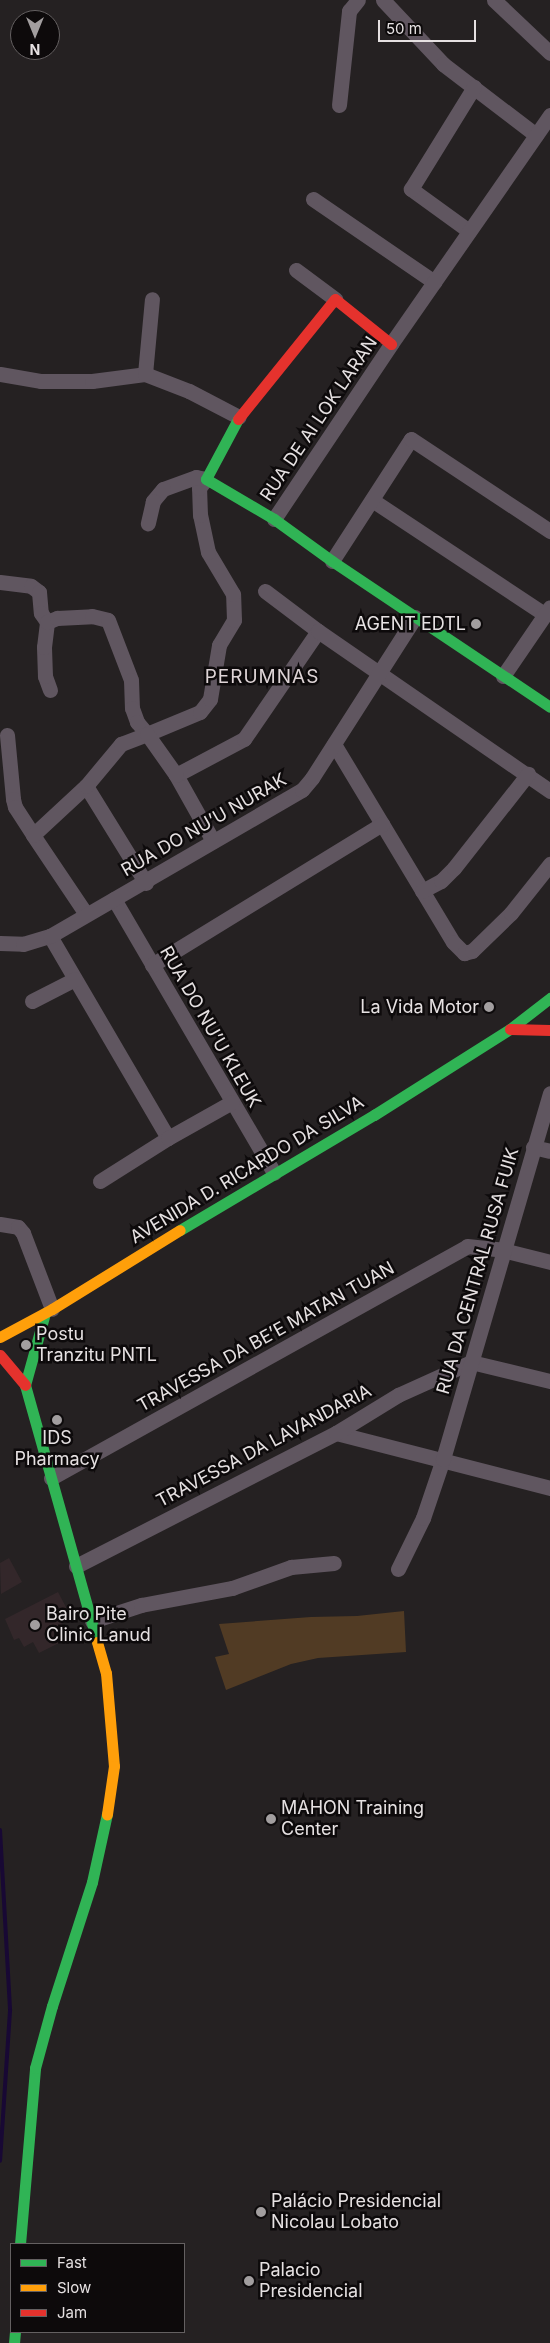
<!DOCTYPE html>
<meta charset="utf-8">
<style>
body{margin:0}
#map{position:relative;width:550px;height:2343px;overflow:hidden;background:#252122;font-family:Inter,sans-serif}
div>[style]{position:absolute}
.built>*{inset:0;background:#33272a}
.green>*{inset:0;background:#513b24}
.stream>*{height:4px;margin:-2px;padding:0 2px;transform-origin:2px;border-radius:2px;background:#180834}
.street>*{height:15px;margin:-7.5px;padding:0 7.5px;transform-origin:7.5px;border-radius:7.5px;background:#605660}
.fast>*{height:11px;margin:-5.5px;padding:0 5.5px;transform-origin:5.5px;border-radius:5.5px;background:#30b455}
.slow>*{height:11px;margin:-5.5px;padding:0 5.5px;transform-origin:5.5px;border-radius:5.5px;background:#ff9f0a}
.jam>*{height:11px;margin:-5.5px;padding:0 5.5px;transform-origin:5.5px;border-radius:5.5px;background:#e5322d}
.dots>*{width:14px;height:14px;translate:-50% -50%;box-sizing:border-box;border:2px solid #0d0a0b;border-radius:50%}
span{translate:-50% -50%;white-space:nowrap;text-align:center;line-height:1.15;-webkit-text-stroke:5px #0d0a0b;paint-order:stroke}
.street-label{font-size:18px;color:#e6e1e2}
.poi-label{font-size:18px;color:#e6e1e2}
.right{translate:-100% -50%;text-align:right}
.left{translate:0 -50%;text-align:left}
.neighbourhood-label{font-size:19px;color:#ded4d6;letter-spacing:1px}
.legend{position:absolute;left:10px;top:2243px;width:175px;height:90px;box-sizing:border-box;background:#0d0a0b;border:1px solid #646061;margin:0;padding:6px 9px;list-style:none;font-size:15px;color:#e6e1e2}
.legend li{display:flex;align-items:center;gap:10px;height:25px}
.legend b{width:25px;border:1px solid #646061}
.north{position:absolute;left:10px;top:10px;width:50px;height:50px;box-sizing:border-box;background:#0d0a0b;border:1px solid #646061;border-radius:50%;rotate:180deg;font-size:14px;font-weight:700;line-height:20px;text-align:center;color:#e6e1e2}
.north::after{content:'';display:block;margin:auto;width:18px;height:22px;background:#a29e9f;clip-path:polygon(50% 0,100% 100%,50% 72%,0 100%)}
.scale{position:absolute;left:378px;top:20px;width:98px;height:22px;box-sizing:border-box;border:2px solid #e6e1e2;border-top:0;padding-left:6px;font-size:15px;line-height:18px;white-space:nowrap;color:#e6e1e2;-webkit-text-stroke:4px #0d0a0b;paint-order:stroke}
</style>
<div id="map">
<div class="built">
<div style="clip-path:polygon(9px 1558px,22px 1582px,1px 1594px,0 1563px)"></div>
<div style="clip-path:polygon(58px 1592px,67px 1609px,57px 1615px,65px 1630px,57px 1634px,61px 1642px,39px 1653px,33px 1642px,24px 1647px,19px 1638px,14px 1640px,5px 1619px)"></div>
</div>
<div class="green">
<div style="clip-path:polygon(404px 1611px,406px 1652px,318px 1658px,291px 1664px,226px 1690px,215px 1657px,229px 1654px,219px 1624px,311px 1617px,357px 1616px)"></div>
</div>
<div class="stream">
<div style="left:0;top:1830px;width:181px;rotate:86.8deg"></div>
<div style="left:10px;top:2011px;width:150px;rotate:93.8deg"></div>
</div>
<div class="street">
<div style="left:383px;top:0;width:88px;rotate:46.8deg"></div>
<div style="left:443px;top:64px;width:117px;rotate:37.4deg"></div>
<div style="left:494px;top:0;width:77px;rotate:43.4deg"></div>
<div style="left:339px;top:105px;width:95px;rotate:-83.9deg"></div>
<div style="left:349px;top:11px;width:14px;rotate:-51deg"></div>
<div style="left:313px;top:199px;width:147px;rotate:34.4deg"></div>
<div style="left:469px;top:231px;width:72px;rotate:-144.1deg"></div>
<div style="left:411px;top:189px;width:120px;rotate:-58.3deg"></div>
<div style="left:296px;top:270px;width:49px;rotate:36.6deg"></div>
<div style="left:0;top:374px;width:42px;rotate:9.7deg"></div>
<div style="left:41px;top:381px;width:51px"></div>
<div style="left:92px;top:381px;width:53px;rotate:-7.5deg"></div>
<div style="left:145px;top:374px;width:47px;rotate:21.1deg"></div>
<div style="left:189px;top:391px;width:56px;rotate:27.5deg"></div>
<div style="left:145px;top:374px;width:75px;rotate:-84.7deg"></div>
<div style="left:372px;top:500px;width:206px;rotate:33.5deg"></div>
<div style="left:274px;top:519px;width:211px;rotate:-56.2deg"></div>
<div style="left:391px;top:344px;width:279px;rotate:-55.2deg"></div>
<div style="left:332px;top:561px;width:145px;rotate:-57.1deg"></div>
<div style="left:411px;top:439px;width:167px;rotate:33.5deg"></div>
<div style="left:0;top:582px;width:31px;rotate:7deg"></div>
<div style="left:31px;top:586px;width:10px;rotate:37deg"></div>
<div style="left:39px;top:592px;width:21px;rotate:85deg"></div>
<div style="left:41px;top:613px;width:11px;rotate:56deg"></div>
<div style="left:265px;top:591px;width:66px;rotate:37deg"></div>
<div style="left:503px;top:676px;width:83px;rotate:-55.7deg"></div>
<div style="left:50px;top:690px;width:15px;rotate:-110deg"></div>
<div style="left:45px;top:676px;width:29px;rotate:-92deg"></div>
<div style="left:44px;top:647px;width:25px;rotate:-83deg"></div>
<div style="left:47px;top:622px;width:11px;rotate:-22deg"></div>
<div style="left:57px;top:618px;width:35px;rotate:-3deg"></div>
<div style="left:92px;top:616px;width:16px;rotate:14deg"></div>
<div style="left:108px;top:620px;width:64px;rotate:69deg"></div>
<div style="left:131px;top:680px;width:28px;rotate:88deg"></div>
<div style="left:132px;top:708px;width:15px;rotate:70deg"></div>
<div style="left:137px;top:722px;width:16px;rotate:50deg"></div>
<div style="left:147px;top:734px;width:57px;rotate:-22.5deg"></div>
<div style="left:200px;top:712px;width:16px;rotate:-52deg"></div>
<div style="left:210px;top:699px;width:55px;rotate:-80.5deg"></div>
<div style="left:219px;top:645px;width:29px;rotate:-59deg"></div>
<div style="left:234px;top:620px;width:26px;rotate:-92deg"></div>
<div style="left:233px;top:594px;width:49px;rotate:-120.8deg"></div>
<div style="left:208px;top:552px;width:38px;rotate:-102deg"></div>
<div style="left:200px;top:515px;width:27px;rotate:-92deg"></div>
<div style="left:199px;top:488px;width:11px;rotate:-52deg"></div>
<div style="left:206px;top:479px;width:10px;rotate:-169deg"></div>
<div style="left:196px;top:477px;width:35px;rotate:160deg"></div>
<div style="left:163px;top:489px;width:16px;rotate:130deg"></div>
<div style="left:153px;top:501px;width:23px;rotate:103deg"></div>
<div style="left:7px;top:735px;width:64px;rotate:84.6deg"></div>
<div style="left:13px;top:799px;width:8px;rotate:76deg"></div>
<div style="left:15px;top:807px;width:33px;rotate:57deg"></div>
<div style="left:334px;top:744px;width:231px;rotate:59deg"></div>
<div style="left:453px;top:942px;width:16px;rotate:45deg"></div>
<div style="left:464px;top:953px;width:8px;rotate:-14deg"></div>
<div style="left:472px;top:951px;width:54px;rotate:-44.3deg"></div>
<div style="left:511px;top:913px;width:63px;rotate:-51.5deg"></div>
<div style="left:86px;top:786px;width:114px;rotate:58.3deg"></div>
<div style="left:213px;top:841px;width:76px;rotate:-119.3deg"></div>
<div style="left:176px;top:775px;width:77px;rotate:-27.9deg"></div>
<div style="left:244px;top:739px;width:131px;rotate:-55.6deg"></div>
<div style="left:318px;top:631px;width:282px;rotate:34.6deg"></div>
<div style="left:422px;top:891px;width:21px;rotate:-28deg"></div>
<div style="left:441px;top:881px;width:18px;rotate:-45deg"></div>
<div style="left:454px;top:868px;width:120px;rotate:-51.8deg"></div>
<div style="left:114px;top:899px;width:317px;rotate:59.7deg"></div>
<div style="left:86px;top:914px;width:95px;rotate:-123.9deg"></div>
<div style="left:33px;top:835px;width:72px;rotate:-42.8deg"></div>
<div style="left:86px;top:786px;width:55px;rotate:-50.2deg"></div>
<div style="left:121px;top:744px;width:28px;rotate:-21deg"></div>
<div style="left:147px;top:734px;width:50px;rotate:54.7deg"></div>
<div style="left:50px;top:936px;width:234px;rotate:59.7deg"></div>
<div style="left:0;top:943px;width:23px;rotate:2deg"></div>
<div style="left:23px;top:944px;width:28px;rotate:-17deg"></div>
<div style="left:50px;top:936px;width:291px;rotate:-30.1deg"></div>
<div style="left:302px;top:790px;width:16px;rotate:-50deg"></div>
<div style="left:312px;top:778px;width:191px;rotate:-57.4deg"></div>
<div style="left:152px;top:965px;width:270px;rotate:-31.5deg"></div>
<div style="left:32px;top:1001px;width:48px;rotate:-27.1deg"></div>
<div style="left:533px;top:1147px;width:17px;rotate:13deg"></div>
<div style="left:100px;top:1181px;width:80px;rotate:-32.3deg"></div>
<div style="left:168px;top:1138px;width:73px;rotate:-29.4deg"></div>
<div style="left:0;top:1224px;width:18px;rotate:9deg"></div>
<div style="left:18px;top:1227px;width:8px;rotate:50deg"></div>
<div style="left:23px;top:1233px;width:81px;rotate:69.1deg"></div>
<div style="left:336px;top:1433px;width:221px;rotate:14.4deg"></div>
<div style="left:51px;top:1478px;width:476px;rotate:-29.1deg"></div>
<div style="left:467px;top:1246px;width:36px;rotate:6deg"></div>
<div style="left:503px;top:1250px;width:49px;rotate:14.3deg"></div>
<div style="left:76px;top:1566px;width:292px;rotate:-27.1deg"></div>
<div style="left:336px;top:1433px;width:73px;rotate:-31.5deg"></div>
<div style="left:398px;top:1395px;width:80px;rotate:-24.3deg"></div>
<div style="left:471px;top:1362px;width:81px;rotate:13.5deg"></div>
<div style="left:398px;top:1569px;width:57px;rotate:-63.9deg"></div>
<div style="left:423px;top:1518px;width:62px;rotate:-71.3deg"></div>
<div style="left:443px;top:1459px;width:381px;rotate:-73.7deg"></div>
<div style="left:92px;top:1621px;width:52px;rotate:-18.1deg"></div>
<div style="left:141px;top:1605px;width:93px;rotate:-10.6deg"></div>
<div style="left:232px;top:1588px;width:63px;rotate:-19.6deg"></div>
<div style="left:291px;top:1567px;width:43px;rotate:-5.3deg"></div>
</div>
<div class="fast">
<div style="left:238px;top:419px;width:68px;rotate:118.1deg"></div>
<div style="left:206px;top:479px;width:79px;rotate:30.5deg"></div>
<div style="left:274px;top:519px;width:72px;rotate:35.9deg"></div>
<div style="left:332px;top:561px;width:262px;rotate:33.8deg"></div>
<div style="left:180px;top:1230px;width:226px;rotate:-30.7deg"></div>
<div style="left:374px;top:1115px;width:161px;rotate:-32.3deg"></div>
<div style="left:510px;top:1029px;width:51px;rotate:-37.8deg"></div>
<div style="left:45px;top:1313px;width:75px;rotate:105.5deg"></div>
<div style="left:25px;top:1385px;width:267px;rotate:74.3deg"></div>
<div style="left:20px;top:2244px;width:177px;rotate:-85.1deg"></div>
<div style="left:35px;top:2068px;width:64px;rotate:-74.7deg"></div>
<div style="left:52px;top:2006px;width:130px;rotate:-72.1deg"></div>
<div style="left:92px;top:1882px;width:70px;rotate:-77.6deg"></div>
<div style="left:14px;top:2343px;width:11px;rotate:-85deg"></div>
</div>
<div class="slow">
<div style="left:0;top:1337px;width:59px;rotate:-28.3deg"></div>
<div style="left:52px;top:1309px;width:150px;rotate:-31.7deg"></div>
<div style="left:97px;top:1642px;width:32px;rotate:74deg"></div>
<div style="left:106px;top:1673px;width:93px;rotate:85.1deg"></div>
<div style="left:114px;top:1766px;width:49px;rotate:98.3deg"></div>
</div>
<div class="jam">
<div style="left:238px;top:419px;width:154px;rotate:-51.1deg"></div>
<div style="left:335px;top:299px;width:72px;rotate:38.8deg"></div>
<div style="left:510px;top:1029px;width:40px;rotate:1.4deg"></div>
<div style="left:0;top:1355px;width:39px;rotate:50deg"></div>
</div>
<div class="dots">
<div style="left:476px;top:624px;background:#a29e9f"></div>
<div style="left:489px;top:1007px;background:#a29e9f"></div>
<div style="left:26px;top:1345px;background:#a29e9f"></div>
<div style="left:57px;top:1420px;background:#a29e9f"></div>
<div style="left:35px;top:1625px;background:#a29e9f"></div>
<div style="left:271px;top:1819px;background:#a29e9f"></div>
<div style="left:261px;top:2212px;background:#a29e9f"></div>
<div style="left:249px;top:2281px;background:#a29e9f"></div>
</div>
<div class="street-label">
<span style="left:319px;top:419px;rotate:-56deg">RUA DE AI LOK LARAN</span>
<span style="left:204px;top:825px;rotate:-30deg">RUA DO NU’U NURAK</span>
<span style="left:210px;top:1027px;rotate:60deg">RUA DO NU’U KLEUK</span>
<span style="left:247px;top:1170px;rotate:-31deg">AVENIDA D. RICARDO DA SILVA</span>
<span style="left:478px;top:1271px;rotate:-74deg">RUA DA CENTRAL RUSA FUIK</span>
<span style="left:266px;top:1337px;rotate:-29deg">TRAVESSA DA BE’E MATAN TUAN</span>
<span style="left:264px;top:1446px;rotate:-28deg">TRAVESSA DA LAVANDARIA</span>
</div>
<div class="poi-label">
<span class="right" style="left:466px;top:624px">AGENT EDTL</span>
<span class="right" style="left:479px;top:1007px">La Vida Motor</span>
<span class="left" style="left:36px;top:1345px">Postu<br>Tranzitu PNTL</span>
<span style="left:57px;top:1449px">IDS<br>Pharmacy</span>
<span class="left" style="left:46px;top:1625px">Bairo Pite<br>Clinic Lanud</span>
<span class="left" style="left:281px;top:1819px">MAHON Training<br>Center</span>
<span class="left" style="left:271px;top:2212px">Palácio Presidencial<br>Nicolau Lobato</span>
<span class="left" style="left:259px;top:2281px">Palacio<br>Presidencial</span>
</div>
<div class="neighbourhood-label">
<span style="left:262px;top:677px">PERUMNAS</span>
</div>
<ul class="legend">
<li><b style="height:6px;background:#30b455"></b>Fast</li>
<li><b style="height:6px;background:#ff9f0a"></b>Slow</li>
<li><b style="height:6px;background:#e5322d"></b>Jam</li>
</ul>
<div class="north">N</div>
<div class="scale">50 m</div>
</div>
